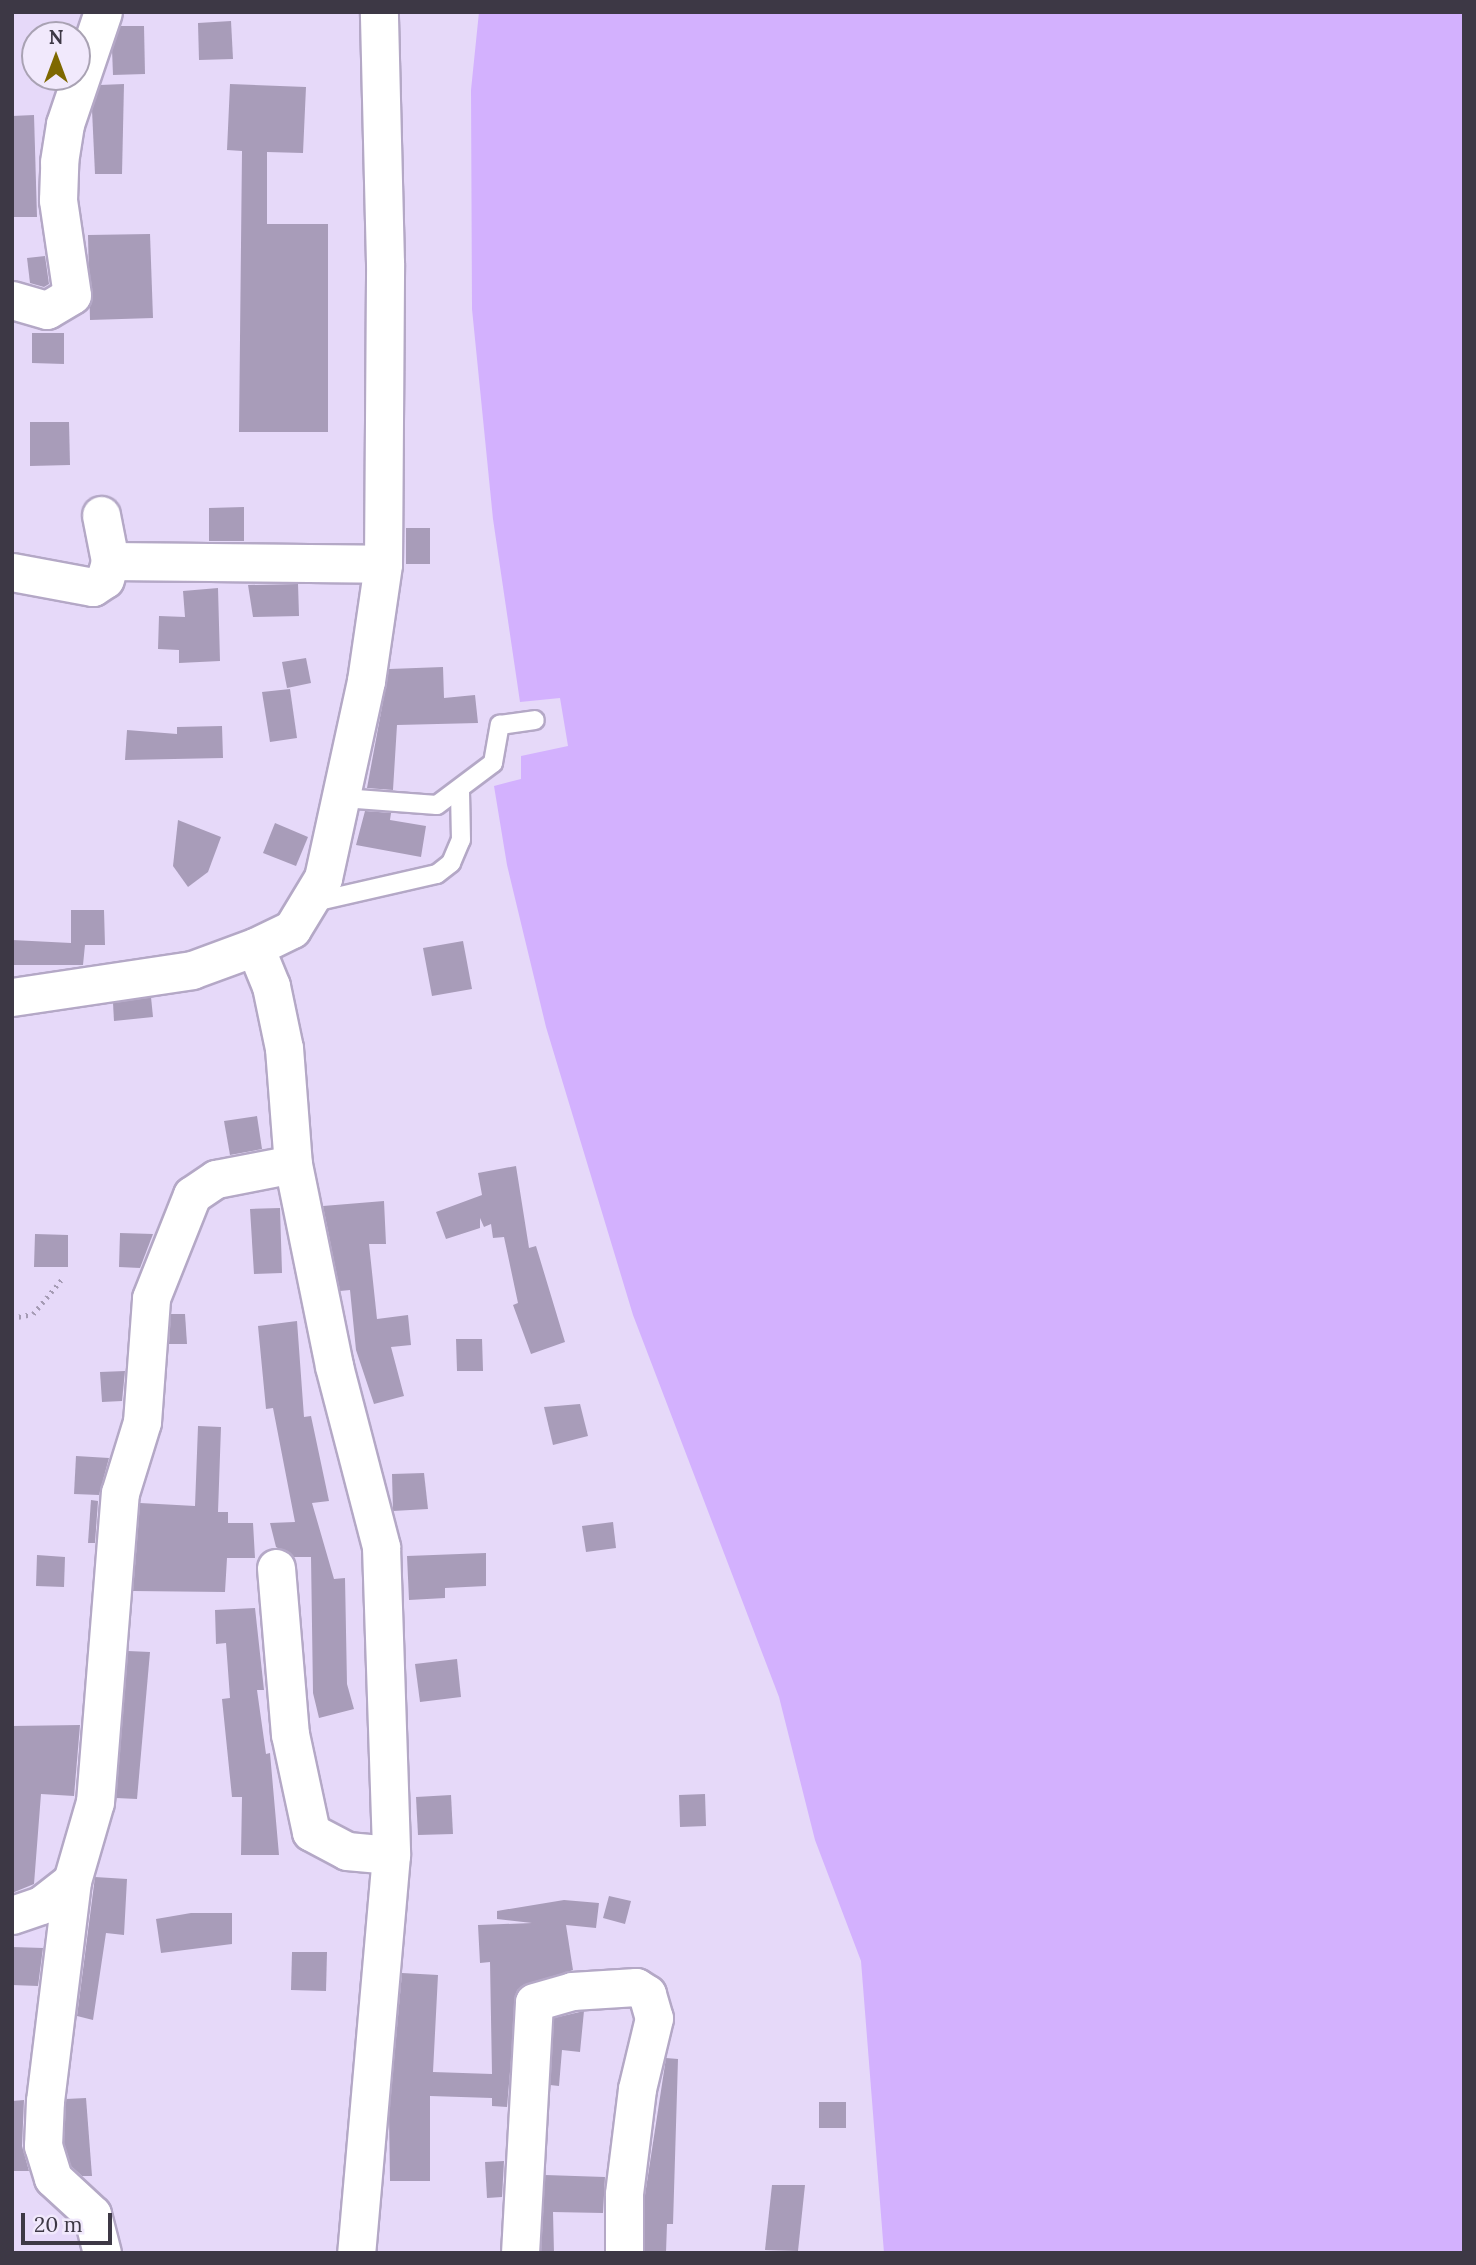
<!DOCTYPE html>
<style>
body{margin:0}
#map{position:relative;width:1476px;height:2265px;overflow:hidden;background:#e6d9f9;font-family:Lora,serif}
div>[style]{position:absolute}
.water>*{inset:0;background:#d3b1fe}
.building>*{inset:0;background:#a89cb9}
.path>*{height:4.5px;margin-top:-2.25px;transform-origin:0;background:repeating-linear-gradient(90deg,#a59bb4 0 2px,transparent 0 7px)}
.roads{filter:drop-shadow(2px 0 #b4a8c6) drop-shadow(-2px 0 #b4a8c6) drop-shadow(0 2px #b4a8c6) drop-shadow(0 -2px #b4a8c6)}
.lane>*{height:18px;margin:-9px;padding:0 9px;transform-origin:9px;border-radius:9px;background:#fff}
.street>*{height:37px;margin:-18.5px;padding:0 18.5px;transform-origin:18.5px;border-radius:18.5px;background:#fff}
span{translate:-50% -50%;white-space:nowrap;text-align:center;line-height:1.15;-webkit-text-stroke:5px #f1e9fc;paint-order:stroke}
.frame{position:absolute;inset:0;border:14px solid #3d3845;pointer-events:none}
.north{position:absolute;left:21px;top:21px;width:70px;height:70px;box-sizing:border-box;background:#f1e9fc;border:2px solid #a9a2b3;border-radius:50%;rotate:0deg;font-size:19px;font-weight:700;line-height:28px;text-align:center;color:#3d3845}
.north::after{content:'';display:block;margin:auto;width:24px;height:32px;background:#7e6800;clip-path:polygon(50% 0,100% 100%,50% 72%,0 100%)}
.scale{position:absolute;left:21px;top:2213px;width:91px;height:32px;box-sizing:border-box;border:4px solid #3d3845;border-top:0;padding-left:9px;font-size:21px;line-height:24px;white-space:nowrap;color:#3d3845;-webkit-text-stroke:5px #f1e9fc;paint-order:stroke}
</style>
<div id="map">
<div class="water">
<div style="clip-path:polygon(479px 12px,1464px 12px,1464px 2253px,884px 2253px,861px 1961px,815px 1840px,779px 1697px,633px 1315px,546px 1027px,507px 865px,494px 786px,521px 779px,521px 756px,568px 746px,560px 698px,520px 702px,493px 519px,472px 309px,471px 90px)"></div>
</div>
<div class="building">
<div style="clip-path:polygon(231px 21px,233px 59px,199px 60px,198px 23px)"></div>
<div style="clip-path:polygon(120px 26px,144px 26px,145px 74px,113px 75px,112px 49px)"></div>
<div style="clip-path:polygon(124px 84px,122px 174px,95px 174px,92px 110px,100px 85px)"></div>
<div style="clip-path:polygon(230px 84px,306px 87px,303px 153px,267px 152px,267px 224px,328px 224px,328px 432px,239px 432px,242px 151px,227px 150px)"></div>
<div style="clip-path:polygon(34px 115px,37px 217px,12px 217px,12px 116px)"></div>
<div style="clip-path:polygon(150px 234px,153px 318px,90px 320px,88px 235px)"></div>
<div style="clip-path:polygon(45px 256px,49px 284px,44px 287px,30px 283px,27px 258px)"></div>
<div style="clip-path:polygon(32px 333px,64px 333px,64px 364px,32px 363px)"></div>
<div style="clip-path:polygon(30px 422px,69px 422px,70px 465px,30px 466px)"></div>
<div style="clip-path:polygon(244px 507px,244px 541px,209px 541px,209px 508px)"></div>
<div style="clip-path:polygon(406px 528px,430px 528px,430px 564px,406px 564px)"></div>
<div style="clip-path:polygon(298px 584px,299px 616px,253px 617px,248px 585px)"></div>
<div style="clip-path:polygon(218px 588px,220px 661px,179px 663px,179px 650px,158px 649px,159px 616px,185px 617px,183px 591px)"></div>
<div style="clip-path:polygon(306px 658px,311px 683px,287px 688px,282px 662px)"></div>
<div style="clip-path:polygon(443px 667px,444px 698px,475px 695px,478px 723px,397px 725px,393px 790px,367px 788px,389px 669px)"></div>
<div style="clip-path:polygon(290px 689px,297px 738px,270px 742px,262px 692px)"></div>
<div style="clip-path:polygon(222px 726px,223px 758px,125px 760px,127px 730px,177px 734px,177px 727px)"></div>
<div style="clip-path:polygon(365px 811px,391px 813px,390px 820px,426px 826px,421px 857px,356px 845px)"></div>
<div style="clip-path:polygon(178px 820px,221px 837px,208px 872px,188px 887px,173px 866px)"></div>
<div style="clip-path:polygon(275px 823px,308px 837px,296px 866px,263px 853px)"></div>
<div style="clip-path:polygon(71px 910px,104px 910px,105px 945px,85px 945px,83px 965px,12px 965px,12px 940px,71px 943px)"></div>
<div style="clip-path:polygon(463px 941px,472px 989px,432px 996px,423px 948px)"></div>
<div style="clip-path:polygon(151px 997px,153px 1017px,114px 1021px,113px 1003px)"></div>
<div style="clip-path:polygon(257px 1116px,262px 1149px,230px 1155px,224px 1121px)"></div>
<div style="clip-path:polygon(516px 1166px,529px 1248px,536px 1246px,565px 1342px,531px 1354px,513px 1305px,518px 1303px,504px 1237px,493px 1238px,491px 1224px,484px 1227px,480px 1218px,480px 1228px,446px 1239px,436px 1212px,482px 1195px,478px 1173px)"></div>
<div style="clip-path:polygon(384px 1201px,386px 1244px,369px 1244px,377px 1319px,408px 1315px,411px 1345px,391px 1347px,404px 1396px,374px 1404px,356px 1350px,350px 1290px,340px 1291px,323px 1206px)"></div>
<div style="clip-path:polygon(280px 1208px,282px 1273px,254px 1274px,250px 1209px)"></div>
<div style="clip-path:polygon(120px 1233px,153px 1234px,140px 1268px,119px 1267px)"></div>
<div style="clip-path:polygon(35px 1234px,68px 1235px,68px 1267px,34px 1267px)"></div>
<div style="clip-path:polygon(171px 1314px,185px 1314px,187px 1344px,169px 1344px)"></div>
<div style="clip-path:polygon(297px 1321px,304px 1417px,311px 1416px,329px 1501px,312px 1503px,334px 1579px,345px 1578px,347px 1684px,354px 1709px,319px 1718px,313px 1693px,311px 1557px,294px 1557px,276px 1547px,270px 1523px,295px 1522px,273px 1408px,266px 1409px,258px 1326px)"></div>
<div style="clip-path:polygon(456px 1339px,482px 1339px,483px 1371px,457px 1371px)"></div>
<div style="clip-path:polygon(125px 1371px,122px 1401px,102px 1402px,100px 1372px)"></div>
<div style="clip-path:polygon(580px 1404px,588px 1436px,553px 1445px,544px 1407px)"></div>
<div style="clip-path:polygon(198px 1426px,221px 1427px,218px 1512px,228px 1512px,228px 1523px,253px 1523px,255px 1558px,227px 1558px,225px 1592px,133px 1591px,140px 1503px,195px 1506px)"></div>
<div style="clip-path:polygon(76px 1456px,109px 1458px,99px 1495px,74px 1494px)"></div>
<div style="clip-path:polygon(424px 1473px,428px 1509px,393px 1511px,392px 1474px)"></div>
<div style="clip-path:polygon(91px 1500px,98px 1501px,95px 1543px,88px 1543px)"></div>
<div style="clip-path:polygon(613px 1522px,616px 1548px,586px 1552px,582px 1526px)"></div>
<div style="clip-path:polygon(486px 1553px,486px 1586px,445px 1588px,445px 1598px,409px 1600px,407px 1556px)"></div>
<div style="clip-path:polygon(37px 1555px,65px 1557px,64px 1587px,36px 1586px)"></div>
<div style="clip-path:polygon(255px 1608px,264px 1690px,257px 1690px,266px 1754px,270px 1753px,279px 1855px,241px 1855px,242px 1797px,232px 1797px,222px 1699px,230px 1698px,226px 1643px,216px 1644px,215px 1610px)"></div>
<div style="clip-path:polygon(128px 1651px,150px 1652px,137px 1799px,116px 1798px)"></div>
<div style="clip-path:polygon(457px 1659px,461px 1697px,420px 1702px,415px 1664px)"></div>
<div style="clip-path:polygon(80px 1725px,74px 1796px,41px 1794px,34px 1884px,12px 1893px,12px 1726px)"></div>
<div style="clip-path:polygon(705px 1794px,706px 1826px,680px 1827px,679px 1795px)"></div>
<div style="clip-path:polygon(451px 1795px,453px 1834px,418px 1835px,416px 1797px)"></div>
<div style="clip-path:polygon(95px 1877px,127px 1879px,124px 1935px,106px 1933px,93px 2020px,77px 2016px)"></div>
<div style="clip-path:polygon(609px 1896px,631px 1901px,625px 1924px,603px 1918px)"></div>
<div style="clip-path:polygon(564px 1900px,599px 1903px,596px 1928px,566px 1925px,573px 1970px,517px 1990px,507px 2107px,492px 2106px,492px 2098px,430px 2096px,430px 2181px,390px 2181px,389px 2114px,402px 1973px,438px 1975px,433px 2072px,492px 2074px,490px 1962px,480px 1963px,478px 1925px,532px 1923px,497px 1919px,497px 1911px)"></div>
<div style="clip-path:polygon(191px 1913px,232px 1913px,232px 1944px,161px 1953px,156px 1919px)"></div>
<div style="clip-path:polygon(12px 1947px,43px 1948px,38px 1986px,12px 1985px)"></div>
<div style="clip-path:polygon(292px 1952px,327px 1952px,326px 1991px,291px 1990px)"></div>
<div style="clip-path:polygon(584px 2011px,580px 2052px,562px 2050px,559px 2086px,550px 2085px,554px 2018px)"></div>
<div style="clip-path:polygon(666px 2058px,678px 2059px,673px 2224px,667px 2224px,666px 2253px,645px 2253px,645px 2195px)"></div>
<div style="clip-path:polygon(86px 2098px,92px 2176px,82px 2176px,71px 2166px,64px 2143px,66px 2099px)"></div>
<div style="clip-path:polygon(24px 2100px,22px 2146px,29px 2171px,12px 2171px,12px 2101px)"></div>
<div style="clip-path:polygon(819px 2102px,846px 2102px,846px 2128px,819px 2128px)"></div>
<div style="clip-path:polygon(504px 2161px,502px 2197px,487px 2198px,485px 2162px)"></div>
<div style="clip-path:polygon(545px 2175px,605px 2177px,603px 2213px,553px 2212px,554px 2253px,541px 2253px)"></div>
<div style="clip-path:polygon(772px 2185px,805px 2185px,798px 2251px,765px 2250px)"></div>
</div>
<div class="path">
<div style="left:12px;top:1318px;width:21px;rotate:-11deg"></div>
<div style="left:33px;top:1314px;width:45px;rotate:-50.4deg"></div>
</div>
<div class="roads">
<div class="lane">
<div style="left:343px;top:798px;width:94px;rotate:4.3deg"></div>
<div style="left:437px;top:805px;width:70px;rotate:-36.9deg"></div>
<div style="left:493px;top:763px;width:39px;rotate:-80deg"></div>
<div style="left:500px;top:725px;width:35px;rotate:-8deg"></div>
<div style="left:310px;top:903px;width:130px;rotate:-12.9deg"></div>
<div style="left:437px;top:874px;width:18px;rotate:-38deg"></div>
<div style="left:451px;top:863px;width:25px;rotate:-67deg"></div>
<div style="left:461px;top:840px;width:48px;rotate:-91.2deg"></div>
</div>
<div class="street">
<div style="left:12px;top:300px;width:36px;rotate:16deg"></div>
<div style="left:47px;top:310px;width:29px;rotate:-31deg"></div>
<div style="left:72px;top:295px;width:96px;rotate:-98.4deg"></div>
<div style="left:58px;top:200px;width:38px;rotate:-88deg"></div>
<div style="left:59px;top:162px;width:38px;rotate:-81deg"></div>
<div style="left:65px;top:124px;width:118px;rotate:-71.3deg"></div>
<div style="left:101px;top:515px;width:47px;rotate:78.9deg"></div>
<div style="left:110px;top:561px;width:273px;rotate:0.6deg"></div>
<div style="left:12px;top:572px;width:82px;rotate:10.5deg"></div>
<div style="left:93px;top:587px;width:14px;rotate:-34deg"></div>
<div style="left:105px;top:579px;width:19px;rotate:-74deg"></div>
<div style="left:255px;top:947px;width:42px;rotate:67.7deg"></div>
<div style="left:271px;top:986px;width:63px;rotate:78.2deg"></div>
<div style="left:284px;top:1048px;width:116px;rotate:85.6deg"></div>
<div style="left:293px;top:1164px;width:206px;rotate:78.5deg"></div>
<div style="left:334px;top:1366px;width:187px;rotate:75.4deg"></div>
<div style="left:381px;top:1547px;width:308px;rotate:88.1deg"></div>
<div style="left:391px;top:1855px;width:400px;rotate:95deg"></div>
<div style="left:12px;top:997px;width:182px;rotate:-8.5deg"></div>
<div style="left:192px;top:970px;width:67px;rotate:-20.1deg"></div>
<div style="left:255px;top:947px;width:41px;rotate:-25.9deg"></div>
<div style="left:292px;top:929px;width:60px;rotate:-58.7deg"></div>
<div style="left:323px;top:878px;width:202px;rotate:-77.7deg"></div>
<div style="left:366px;top:681px;width:118px;rotate:-81.7deg"></div>
<div style="left:383px;top:564px;width:301px;rotate:-89.6deg"></div>
<div style="left:385px;top:263px;width:251px;rotate:-91.4deg"></div>
<div style="left:276px;top:1568px;width:167px;rotate:85.2deg"></div>
<div style="left:290px;top:1734px;width:100px;rotate:77.9deg"></div>
<div style="left:311px;top:1832px;width:41px;rotate:27.8deg"></div>
<div style="left:347px;top:1851px;width:44px;rotate:5.2deg"></div>
<div style="left:12px;top:1915px;width:31px;rotate:-19deg"></div>
<div style="left:41px;top:1905px;width:39px;rotate:-38deg"></div>
<div style="left:102px;top:2253px;width:40px;rotate:-104.4deg"></div>
<div style="left:92px;top:2214px;width:53px;rotate:-137.3deg"></div>
<div style="left:53px;top:2178px;width:34px;rotate:-107deg"></div>
<div style="left:43px;top:2146px;width:45px;rotate:-87.5deg"></div>
<div style="left:45px;top:2101px;width:222px;rotate:-83deg"></div>
<div style="left:72px;top:1881px;width:82px;rotate:-73.8deg"></div>
<div style="left:95px;top:1802px;width:310px;rotate:-85.4deg"></div>
<div style="left:120px;top:1493px;width:74px;rotate:-72.8deg"></div>
<div style="left:142px;top:1422px;width:124px;rotate:-85.8deg"></div>
<div style="left:151px;top:1298px;width:111px;rotate:-68.3deg"></div>
<div style="left:192px;top:1195px;width:29px;rotate:-34deg"></div>
<div style="left:216px;top:1179px;width:78px;rotate:-11deg"></div>
<div style="left:520px;top:2253px;width:251px;rotate:-86.8deg"></div>
<div style="left:534px;top:2002px;width:40px;rotate:-16deg"></div>
<div style="left:572px;top:1991px;width:64px;rotate:-3.6deg"></div>
<div style="left:636px;top:1987px;width:13px;rotate:32deg"></div>
<div style="left:647px;top:1994px;width:25px;rotate:74deg"></div>
<div style="left:654px;top:2018px;width:73px;rotate:103.5deg"></div>
<div style="left:637px;top:2089px;width:106px;rotate:97.1deg"></div>
<div style="left:624px;top:2194px;width:59px;rotate:90deg"></div>
</div>
</div>
<div class="frame"></div>
<div class="north">N</div>
<div class="scale">20 m</div>
</div>
